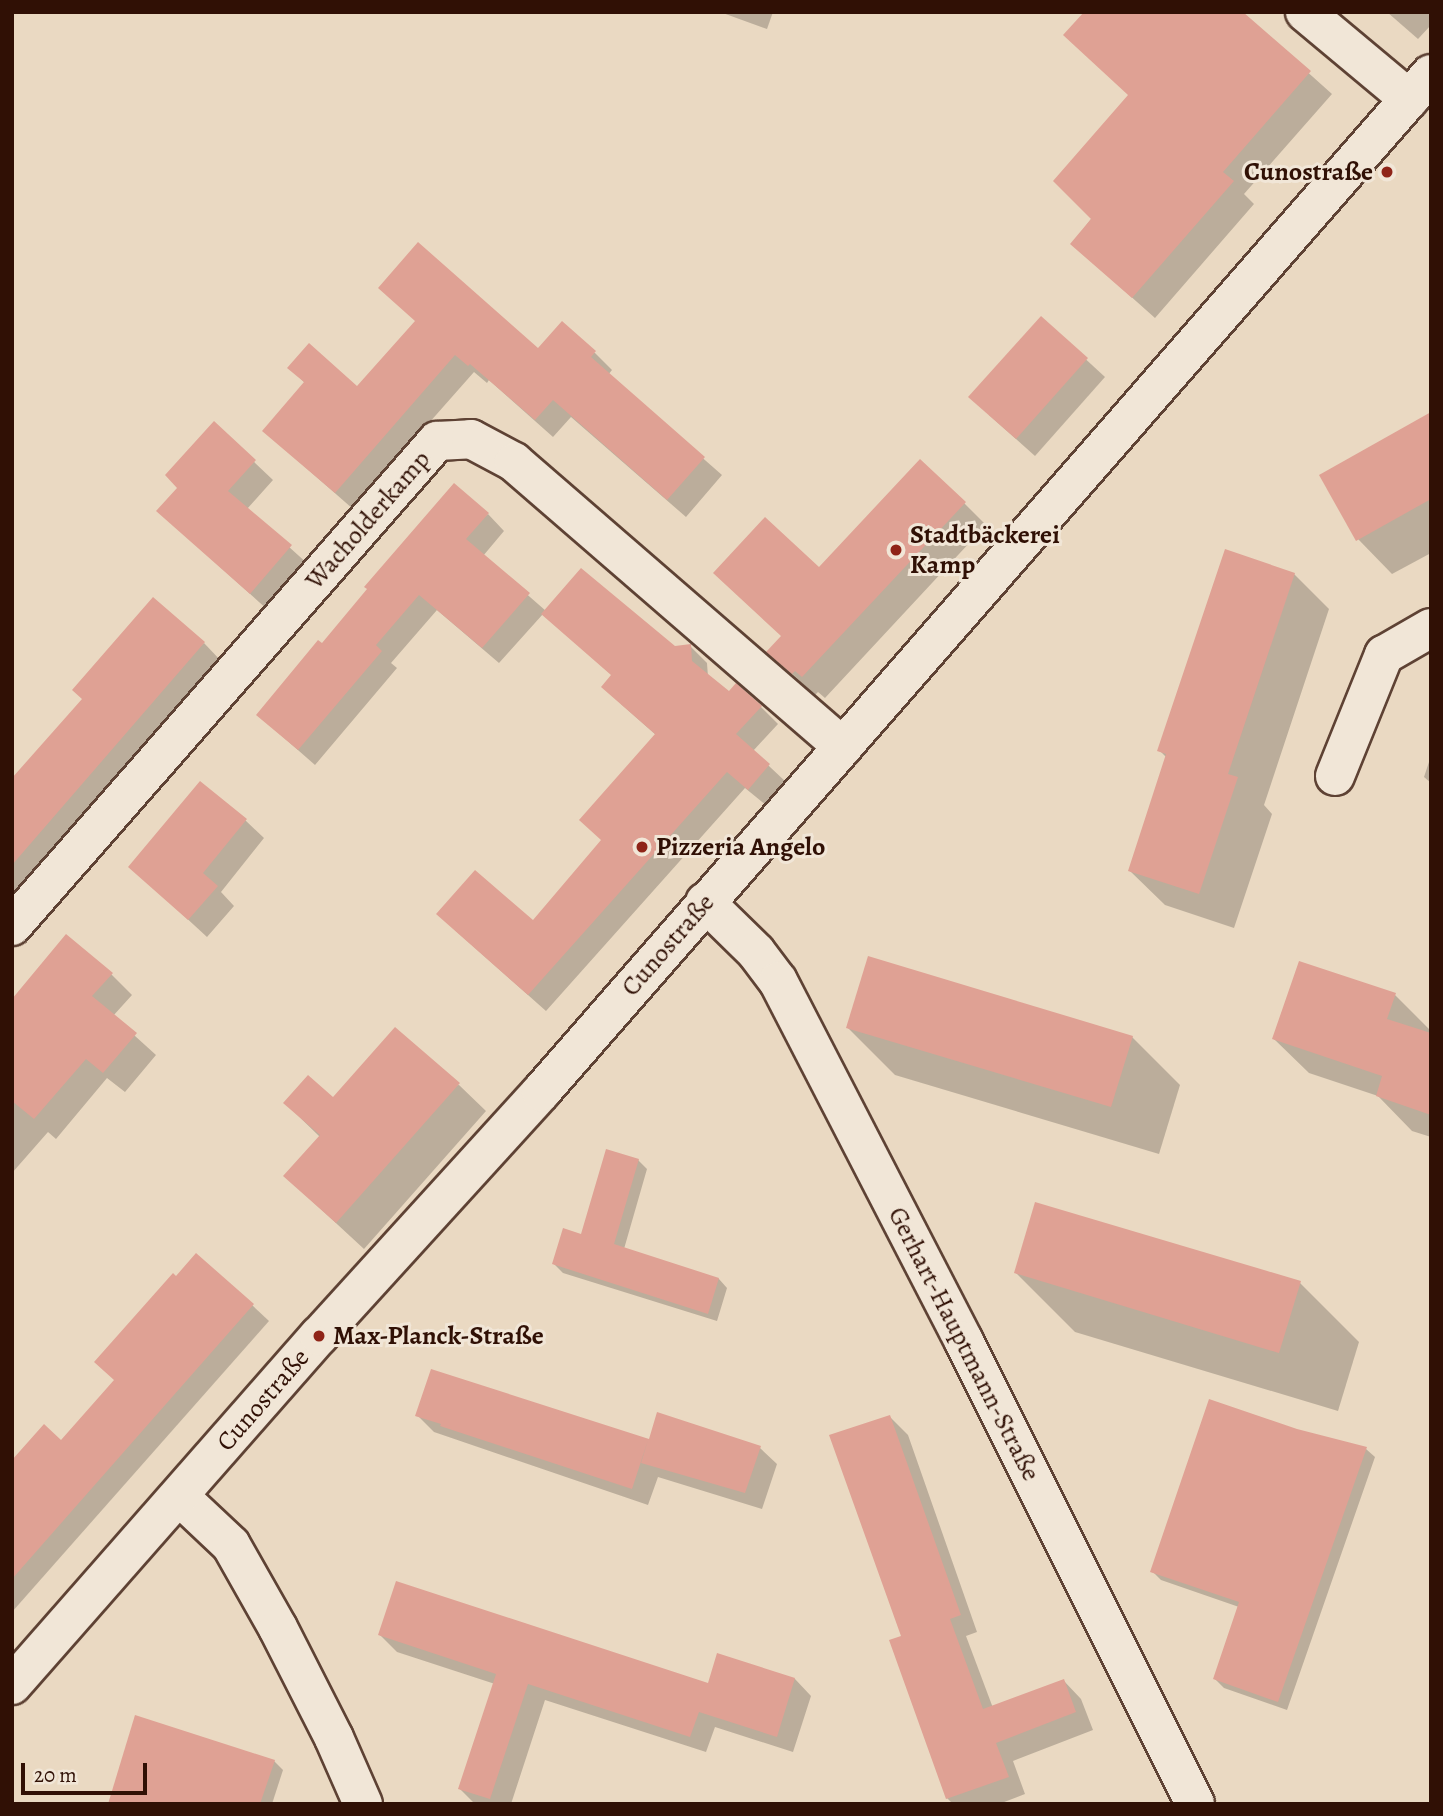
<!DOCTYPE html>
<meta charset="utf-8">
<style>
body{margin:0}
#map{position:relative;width:1443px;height:1816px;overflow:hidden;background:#ead9c2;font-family:Alegreya,serif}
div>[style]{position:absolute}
.shadow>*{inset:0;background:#0003}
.building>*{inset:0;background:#dfa194}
.roads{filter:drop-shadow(2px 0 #5e4234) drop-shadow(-2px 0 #5e4234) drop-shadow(0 2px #5e4234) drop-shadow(0 -2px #5e4234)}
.street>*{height:38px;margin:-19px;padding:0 19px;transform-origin:19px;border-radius:19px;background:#f1e6d7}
.dots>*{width:19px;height:19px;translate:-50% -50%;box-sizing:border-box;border:4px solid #f1e6d7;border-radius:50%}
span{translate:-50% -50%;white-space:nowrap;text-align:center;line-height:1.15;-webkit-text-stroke:6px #f1e6d7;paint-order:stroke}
.poi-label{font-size:26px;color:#301005;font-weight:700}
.right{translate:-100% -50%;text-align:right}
.left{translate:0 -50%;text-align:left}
.street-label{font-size:26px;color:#301005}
.frame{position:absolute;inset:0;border:14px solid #301005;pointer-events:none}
.scale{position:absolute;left:21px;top:1763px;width:126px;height:32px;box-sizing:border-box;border:4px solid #301005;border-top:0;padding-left:9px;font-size:21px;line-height:24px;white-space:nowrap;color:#301005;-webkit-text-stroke:5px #f1e6d7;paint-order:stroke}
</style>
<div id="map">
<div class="shadow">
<div style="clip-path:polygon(720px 12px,773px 12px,767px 29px)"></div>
<div style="clip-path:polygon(1387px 12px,1431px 12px,1431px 25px,1418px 39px)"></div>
<div style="clip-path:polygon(1245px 16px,1332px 94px,1244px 194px,1254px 204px,1155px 318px,1072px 244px)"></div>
<div style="clip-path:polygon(1041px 318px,1105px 377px,1035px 456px,989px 415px)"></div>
<div style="clip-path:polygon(417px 322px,538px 350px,595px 353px,612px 370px,608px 375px,722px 475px,686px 517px,571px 417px,553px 437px,489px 380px,487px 383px,474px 372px,353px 509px,264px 431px,305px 383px,290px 368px,357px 389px)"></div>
<div style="clip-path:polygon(1431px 414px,1431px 553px,1392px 574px,1358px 539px)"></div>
<div style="clip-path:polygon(214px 424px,273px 480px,247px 509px,309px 565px,269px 611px,158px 511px,179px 488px)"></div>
<div style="clip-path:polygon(964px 503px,986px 525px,825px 698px,818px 692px,815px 695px,769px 652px,783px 637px,819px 569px)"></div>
<div style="clip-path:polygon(488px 514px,504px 531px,483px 556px,546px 611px,674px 648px,690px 646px,707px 663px,708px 677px,729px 694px,736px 686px,761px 707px,778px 724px,753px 751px,786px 782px,766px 805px,745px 788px,546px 1011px,456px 931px,533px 923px,603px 841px,656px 735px,621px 704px,613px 676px,543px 614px,499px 663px,437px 610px,391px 663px,397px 668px,315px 765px,258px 715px,322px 646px)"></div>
<div style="clip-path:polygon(1294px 574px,1329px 609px,1264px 805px,1272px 814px,1234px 928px,1165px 905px,1130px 871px,1167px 758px,1159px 750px)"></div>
<div style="clip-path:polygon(204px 643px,222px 662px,12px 911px,12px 780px)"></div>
<div style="clip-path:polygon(1431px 756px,1431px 783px,1424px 777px)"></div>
<div style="clip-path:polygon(245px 820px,264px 838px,221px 892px,234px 906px,207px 937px,131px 867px)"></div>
<div style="clip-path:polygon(111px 974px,132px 995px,113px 1016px,156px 1055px,125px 1092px,107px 1078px,56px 1139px,48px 1132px,12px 1173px,12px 1000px)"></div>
<div style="clip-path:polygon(1395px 995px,1430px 1030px,1431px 1137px,1412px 1131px,1378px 1096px,1309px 1073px,1274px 1039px)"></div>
<div style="clip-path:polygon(848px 1028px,1132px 1037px,1180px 1085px,1159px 1154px,895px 1075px)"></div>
<div style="clip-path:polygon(459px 1085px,486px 1111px,364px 1249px,285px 1176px,320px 1137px,285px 1103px)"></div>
<div style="clip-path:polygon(638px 1160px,647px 1169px,624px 1249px,719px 1279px,727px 1288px,717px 1321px,563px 1273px,554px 1264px,583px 1236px)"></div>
<div style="clip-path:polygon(1016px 1273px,1300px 1283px,1359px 1342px,1338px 1411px,1075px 1332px)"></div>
<div style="clip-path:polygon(252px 1305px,269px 1321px,12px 1612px,12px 1496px,61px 1442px)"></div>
<div style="clip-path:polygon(432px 1371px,650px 1441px,760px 1448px,777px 1464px,762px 1509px,658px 1477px,648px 1505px,434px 1432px,417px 1415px)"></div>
<div style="clip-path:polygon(890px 1417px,908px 1435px,977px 1632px,966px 1636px,993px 1708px,1064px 1681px,1081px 1699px,1093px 1730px,1013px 1761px,1025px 1794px,999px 1804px,953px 1804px,947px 1798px)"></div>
<div style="clip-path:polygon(1296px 1430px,1366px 1449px,1375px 1457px,1287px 1710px,1224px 1688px,1215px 1679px,1239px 1607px,1161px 1580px,1152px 1571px)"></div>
<div style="clip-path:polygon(380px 1635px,709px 1685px,795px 1679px,811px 1696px,793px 1752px,715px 1727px,706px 1752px,545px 1700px,511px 1804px,475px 1804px,460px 1789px,495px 1684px,397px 1652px)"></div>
<div style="clip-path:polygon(274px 1761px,283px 1770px,272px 1804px,110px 1804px)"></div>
</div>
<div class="building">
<div style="clip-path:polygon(1084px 12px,1243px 12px,1311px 71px,1223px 172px,1234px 181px,1132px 298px,1070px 244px,1091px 219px,1053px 181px,1128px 95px,1063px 35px)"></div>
<div style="clip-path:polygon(418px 242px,538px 348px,562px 321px,596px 351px,591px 357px,705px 457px,667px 500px,553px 400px,535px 420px,470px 364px,468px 366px,455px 355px,335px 493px,262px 431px,304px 382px,287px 368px,309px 343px,357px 386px,415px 321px,378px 288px)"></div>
<div style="clip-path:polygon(1041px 316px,1088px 358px,1016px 439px,968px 397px)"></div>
<div style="clip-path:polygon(1431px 412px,1431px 499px,1356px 541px,1319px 475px)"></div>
<div style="clip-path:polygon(214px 421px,256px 460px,228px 491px,292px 545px,250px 594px,156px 511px,177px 488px,165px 475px)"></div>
<div style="clip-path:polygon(920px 459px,966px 502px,802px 677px,795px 671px,792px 674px,766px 652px,781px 636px,713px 573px,765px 517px,819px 567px)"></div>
<div style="clip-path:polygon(454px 483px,489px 513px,466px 539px,530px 593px,482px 648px,419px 595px,376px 645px,382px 651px,298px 750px,256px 715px,318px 640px,322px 643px,367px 589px,364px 587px)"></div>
<div style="clip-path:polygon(1225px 549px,1295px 573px,1228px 774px,1238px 777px,1199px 894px,1128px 871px,1166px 754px,1157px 751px)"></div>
<div style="clip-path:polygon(581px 568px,675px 646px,691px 644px,692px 661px,729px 691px,736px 683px,762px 706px,736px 734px,770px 764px,748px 790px,727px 772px,528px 995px,436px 914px,475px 870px,533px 920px,601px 840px,579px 820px,655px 734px,601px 687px,611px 675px,541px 614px)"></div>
<div style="clip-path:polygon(153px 597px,205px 642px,12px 865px,12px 778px,82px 699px,72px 690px)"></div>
<div style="clip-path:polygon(200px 781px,247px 819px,203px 873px,218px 886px,188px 920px,128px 867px)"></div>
<div style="clip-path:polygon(66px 934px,113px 973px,92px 996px,137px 1033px,103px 1073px,86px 1059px,34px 1119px,12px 1101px,12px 999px)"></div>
<div style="clip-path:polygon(868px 956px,1133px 1036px,1111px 1107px,846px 1028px)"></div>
<div style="clip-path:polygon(1299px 961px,1396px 993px,1387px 1019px,1431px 1033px,1431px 1115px,1376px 1096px,1382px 1076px,1272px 1039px)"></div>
<div style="clip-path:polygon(395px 1027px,460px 1083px,336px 1223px,283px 1176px,320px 1135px,283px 1103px,308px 1075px,333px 1097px)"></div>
<div style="clip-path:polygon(606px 1149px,639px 1159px,614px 1244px,719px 1278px,708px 1314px,552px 1264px,563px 1228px,581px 1234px)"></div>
<div style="clip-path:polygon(1035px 1202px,1301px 1281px,1279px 1353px,1014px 1273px)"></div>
<div style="clip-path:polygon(196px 1253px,254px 1304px,12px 1579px,12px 1460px,44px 1424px,61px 1440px,114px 1380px,94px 1362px,173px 1273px,176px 1276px)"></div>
<div style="clip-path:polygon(431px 1369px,649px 1439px,657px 1412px,761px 1446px,745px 1493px,641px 1463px,648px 1440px,632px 1489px,440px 1426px,441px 1424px,415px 1416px)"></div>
<div style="clip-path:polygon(1209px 1399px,1297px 1429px,1367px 1447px,1278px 1702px,1213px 1679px,1239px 1602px,1150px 1572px)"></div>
<div style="clip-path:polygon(890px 1415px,961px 1615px,950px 1619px,983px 1709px,1064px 1679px,1076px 1712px,996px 1743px,1009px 1777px,946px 1799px,889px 1640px,901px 1636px,829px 1435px)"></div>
<div style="clip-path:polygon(396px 1581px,708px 1683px,717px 1653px,795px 1678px,777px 1737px,699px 1712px,690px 1737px,528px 1684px,490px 1799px,458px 1789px,496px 1674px,378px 1635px)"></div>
<div style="clip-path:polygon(135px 1715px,275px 1760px,260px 1804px,108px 1804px)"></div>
</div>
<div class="roads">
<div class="street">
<div style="left:1305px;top:12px;width:136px;rotate:39.9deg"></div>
<div style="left:1335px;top:776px;width:131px;rotate:-68deg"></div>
<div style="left:1384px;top:655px;width:54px;rotate:-29.9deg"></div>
<div style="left:705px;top:902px;width:71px;rotate:44.4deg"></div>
<div style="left:756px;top:952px;width:36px;rotate:53deg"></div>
<div style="left:778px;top:981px;width:405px;rotate:62.7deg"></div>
<div style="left:964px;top:1341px;width:517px;rotate:63.48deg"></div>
<div style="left:12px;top:926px;width:645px;rotate:-48.77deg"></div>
<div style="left:437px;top:441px;width:34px;rotate:-3deg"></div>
<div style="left:471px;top:439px;width:49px;rotate:28.1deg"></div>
<div style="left:514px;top:462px;width:435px;rotate:40.9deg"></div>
<div style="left:179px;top:1496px;width:71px;rotate:43.3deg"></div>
<div style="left:231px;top:1545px;width:95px;rotate:60.5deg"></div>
<div style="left:278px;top:1628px;width:123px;rotate:63deg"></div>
<div style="left:334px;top:1738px;width:72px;rotate:66.3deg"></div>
<div style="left:12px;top:1685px;width:465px;rotate:-48.7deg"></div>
<div style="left:319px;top:1336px;width:330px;rotate:-47.7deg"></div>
<div style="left:541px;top:1092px;width:1352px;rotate:-48.84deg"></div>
</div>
</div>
<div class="dots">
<div style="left:1387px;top:172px;background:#8f2418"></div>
<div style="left:896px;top:550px;background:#8f2418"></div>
<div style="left:642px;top:847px;background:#8f2418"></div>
<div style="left:319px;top:1336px;background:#8f2418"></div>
</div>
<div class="poi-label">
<span class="right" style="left:1373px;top:172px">Cunostraße</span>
<span class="left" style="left:910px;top:550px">Stadtbäckerei<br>Kamp</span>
<span class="left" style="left:656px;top:847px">Pizzeria Angelo</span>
<span class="left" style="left:333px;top:1336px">Max-Planck-Straße</span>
</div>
<div class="street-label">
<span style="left:368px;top:520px;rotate:-49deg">Wacholderkamp</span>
<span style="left:668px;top:945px;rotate:-49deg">Cunostraße</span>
<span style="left:964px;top:1344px;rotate:63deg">Gerhart-Hauptmann-Straße</span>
<span style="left:263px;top:1400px;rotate:-49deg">Cunostraße</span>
</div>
<div class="frame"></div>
<div class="scale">20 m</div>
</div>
